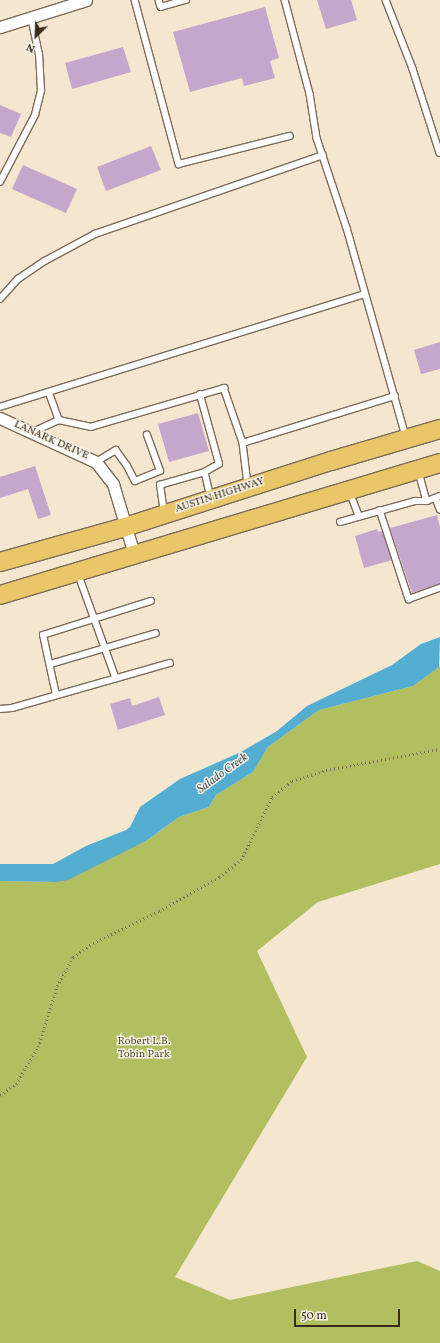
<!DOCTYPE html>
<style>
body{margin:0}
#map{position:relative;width:440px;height:1343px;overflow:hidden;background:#f5e6cf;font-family:Vollkorn,serif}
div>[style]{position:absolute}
.green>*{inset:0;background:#b2bf61}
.water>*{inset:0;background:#54aed2}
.building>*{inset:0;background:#c5a6cd}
.path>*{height:2.5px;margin-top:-1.25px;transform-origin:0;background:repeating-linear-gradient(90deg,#7c6c5c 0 1px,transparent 0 4px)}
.roads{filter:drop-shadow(1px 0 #7c6c5c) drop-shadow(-1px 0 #7c6c5c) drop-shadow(0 1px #7c6c5c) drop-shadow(0 -1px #7c6c5c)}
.lane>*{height:5.5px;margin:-2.75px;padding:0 2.75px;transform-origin:2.75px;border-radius:2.75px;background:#fff}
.street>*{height:11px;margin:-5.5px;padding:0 5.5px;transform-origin:5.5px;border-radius:5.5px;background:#fff}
.primary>*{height:18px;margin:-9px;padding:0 9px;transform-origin:9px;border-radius:9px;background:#e9c769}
span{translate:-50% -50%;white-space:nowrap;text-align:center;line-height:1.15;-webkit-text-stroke:3px #f7f3e8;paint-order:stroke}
.street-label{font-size:11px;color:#3b2a1e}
.park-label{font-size:11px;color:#5f5732}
.water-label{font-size:12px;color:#44585d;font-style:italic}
.north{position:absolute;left:16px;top:16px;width:40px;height:40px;-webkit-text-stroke:3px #f7f3e8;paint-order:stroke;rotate:204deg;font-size:11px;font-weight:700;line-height:16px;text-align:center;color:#3b2a1e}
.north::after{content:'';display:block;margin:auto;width:14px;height:18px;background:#3b2a1e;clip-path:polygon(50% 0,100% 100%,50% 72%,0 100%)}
.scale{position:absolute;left:294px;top:1309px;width:106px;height:18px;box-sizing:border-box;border:2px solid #3b2a1e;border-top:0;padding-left:5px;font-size:12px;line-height:14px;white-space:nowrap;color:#3b2a1e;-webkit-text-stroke:3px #f7f3e8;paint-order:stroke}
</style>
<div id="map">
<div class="green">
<div style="clip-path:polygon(440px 666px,440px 864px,318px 902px,257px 951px,307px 1057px,175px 1277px,230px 1300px,417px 1261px,440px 1271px,440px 1343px,0 1343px,0 881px,56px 882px,146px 841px,179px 817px,209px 807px,216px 795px,253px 772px,268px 747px,319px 710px,413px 686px)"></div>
</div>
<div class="water">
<div style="clip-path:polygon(440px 637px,439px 667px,413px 686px,319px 710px,268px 747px,253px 772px,216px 795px,209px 807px,179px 817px,146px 841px,68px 880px,56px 882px,0 881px,0 864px,53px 864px,86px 846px,126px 830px,130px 827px,140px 807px,180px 779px,241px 752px,277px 731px,307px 706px,392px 665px,421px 644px)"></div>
</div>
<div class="building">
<div style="clip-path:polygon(317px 0,351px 0,357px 20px,326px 29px)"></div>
<div style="clip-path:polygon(265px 7px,279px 58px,270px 61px,275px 78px,244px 86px,242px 78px,190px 92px,173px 32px)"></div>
<div style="clip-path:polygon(123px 47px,131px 72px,72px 89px,65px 63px)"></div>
<div style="clip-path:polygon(0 105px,21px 114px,11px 137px,0 133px)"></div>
<div style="clip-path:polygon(151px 146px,161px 170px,106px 191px,97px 167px)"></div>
<div style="clip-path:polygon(23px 165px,77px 189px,66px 213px,12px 189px)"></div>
<div style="clip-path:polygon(440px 342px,440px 369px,421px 374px,414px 350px)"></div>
<div style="clip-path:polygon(198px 413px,209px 451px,169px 462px,158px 424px)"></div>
<div style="clip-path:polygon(35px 466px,51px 515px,38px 519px,28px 489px,0 498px,0 477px)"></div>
<div style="clip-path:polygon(437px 515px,440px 527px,440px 584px,412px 593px,390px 528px)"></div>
<div style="clip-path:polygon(377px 529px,378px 532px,382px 531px,392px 560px,364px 568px,355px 536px)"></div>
<div style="clip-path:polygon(159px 697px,165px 715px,118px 730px,110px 704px,130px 698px,132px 706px)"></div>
</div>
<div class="path">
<div style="left:0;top:1095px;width:19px;rotate:-35deg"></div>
<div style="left:16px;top:1084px;width:43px;rotate:-59.3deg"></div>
<div style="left:38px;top:1047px;width:64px;rotate:-72.7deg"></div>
<div style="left:57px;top:986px;width:33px;rotate:-61deg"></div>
<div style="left:73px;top:957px;width:24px;rotate:-35deg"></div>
<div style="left:93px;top:943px;width:73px;rotate:-25.9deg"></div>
<div style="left:159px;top:911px;width:69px;rotate:-29.5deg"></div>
<div style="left:219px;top:877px;width:28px;rotate:-38deg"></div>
<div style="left:241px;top:860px;width:70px;rotate:-63.8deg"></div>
<div style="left:272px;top:797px;width:26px;rotate:-39deg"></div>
<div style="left:292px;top:781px;width:36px;rotate:-18deg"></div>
<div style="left:326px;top:770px;width:116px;rotate:-10.4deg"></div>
</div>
<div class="roads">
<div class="lane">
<div style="left:135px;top:0;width:170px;rotate:75deg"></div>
<div style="left:179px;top:164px;width:114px;rotate:-14.2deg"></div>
<div style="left:159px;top:0;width:7px;rotate:74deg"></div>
<div style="left:161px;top:7px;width:26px;rotate:-16deg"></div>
<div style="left:285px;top:0;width:97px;rotate:75.1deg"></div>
<div style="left:310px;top:94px;width:45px;rotate:81deg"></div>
<div style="left:317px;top:138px;width:95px;rotate:71.6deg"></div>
<div style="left:347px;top:228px;width:217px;rotate:74.2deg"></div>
<div style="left:386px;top:0;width:74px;rotate:68.6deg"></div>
<div style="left:413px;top:69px;width:88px;rotate:72.2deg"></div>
<div style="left:0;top:182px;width:76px;rotate:-62.4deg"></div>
<div style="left:35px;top:115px;width:25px;rotate:-76deg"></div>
<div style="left:41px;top:91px;width:36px;rotate:-93deg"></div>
<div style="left:39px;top:55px;width:39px;rotate:-102deg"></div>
<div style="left:0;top:299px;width:27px;rotate:-48deg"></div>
<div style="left:18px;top:279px;width:32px;rotate:-34deg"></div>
<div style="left:45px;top:261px;width:57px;rotate:-28.4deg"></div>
<div style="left:95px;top:234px;width:241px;rotate:-19.1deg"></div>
<div style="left:49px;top:392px;width:30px;rotate:70deg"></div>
<div style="left:0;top:407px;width:382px;rotate:-17.2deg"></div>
<div style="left:33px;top:432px;width:29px;rotate:-25deg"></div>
<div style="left:59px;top:420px;width:33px;rotate:12deg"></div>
<div style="left:91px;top:427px;width:139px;rotate:-16.3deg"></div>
<div style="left:224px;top:388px;width:58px;rotate:70.9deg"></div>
<div style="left:243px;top:443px;width:42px;rotate:83.2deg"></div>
<div style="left:243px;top:443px;width:159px;rotate:-17.2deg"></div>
<div style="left:96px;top:462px;width:23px;rotate:-31deg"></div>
<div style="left:116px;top:450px;width:19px;rotate:54deg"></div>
<div style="left:127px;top:465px;width:18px;rotate:63deg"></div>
<div style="left:135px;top:481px;width:27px;rotate:-22deg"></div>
<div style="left:160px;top:471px;width:38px;rotate:-110deg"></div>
<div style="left:205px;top:472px;width:26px;rotate:77deg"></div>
<div style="left:419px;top:472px;width:30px;rotate:75deg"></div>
<div style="left:350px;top:492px;width:26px;rotate:69deg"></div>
<div style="left:436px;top:498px;width:12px;rotate:70deg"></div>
<div style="left:380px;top:510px;width:94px;rotate:72deg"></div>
<div style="left:409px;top:599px;width:33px;rotate:-20deg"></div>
<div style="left:164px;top:513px;width:28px;rotate:-98deg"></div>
<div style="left:160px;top:485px;width:47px;rotate:-16.1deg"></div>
<div style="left:205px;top:472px;width:16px;rotate:-30deg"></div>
<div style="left:219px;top:464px;width:72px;rotate:-105.4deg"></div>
<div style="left:340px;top:522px;width:78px;rotate:-15.6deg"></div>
<div style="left:415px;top:501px;width:12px"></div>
<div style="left:427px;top:501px;width:14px;rotate:-21deg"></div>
<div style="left:78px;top:573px;width:112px;rotate:70.1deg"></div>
<div style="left:51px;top:664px;width:109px;rotate:-16.4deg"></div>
<div style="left:56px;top:695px;width:61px;rotate:-102.2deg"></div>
<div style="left:43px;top:635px;width:113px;rotate:-17.5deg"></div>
<div style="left:0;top:709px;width:12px;rotate:-5deg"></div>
<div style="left:12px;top:708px;width:164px;rotate:-15.9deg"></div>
</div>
<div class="street">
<div style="left:0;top:27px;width:90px;rotate:-17.4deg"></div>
<div style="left:0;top:418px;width:106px;rotate:24.6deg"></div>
<div style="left:96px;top:462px;width:28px;rotate:52deg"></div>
<div style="left:113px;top:484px;width:73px;rotate:73.3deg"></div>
</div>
<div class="primary">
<div style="left:0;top:562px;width:130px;rotate:-15.6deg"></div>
<div style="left:125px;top:527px;width:216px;rotate:-17.8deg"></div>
<div style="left:331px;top:461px;width:114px;rotate:-16.4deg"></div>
<div style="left:0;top:595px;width:459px;rotate:-16.7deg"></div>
</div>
</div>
<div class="street-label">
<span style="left:51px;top:441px;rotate:24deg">LANARK DRIVE</span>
<span style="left:220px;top:496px;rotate:-18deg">AUSTIN HIGHWAY</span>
</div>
<div class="park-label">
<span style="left:144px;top:1049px">Robert L.B.<br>Tobin Park</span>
</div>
<div class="water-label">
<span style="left:223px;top:774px;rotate:-36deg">Salado Creek</span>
</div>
<div class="north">N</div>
<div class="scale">50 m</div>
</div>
